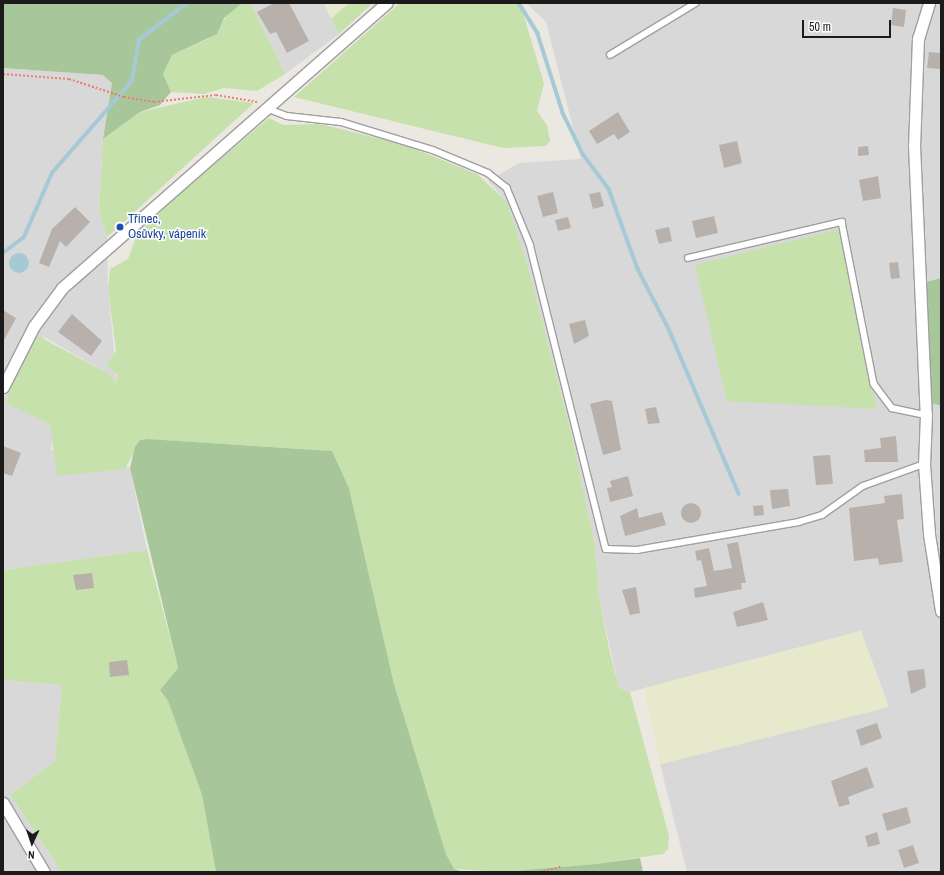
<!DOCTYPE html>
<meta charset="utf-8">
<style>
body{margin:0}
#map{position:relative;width:944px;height:875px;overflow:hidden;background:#ebe8e1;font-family:"Archivo Narrow",sans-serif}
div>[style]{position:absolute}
.residential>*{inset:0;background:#d9d8d8}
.farmland>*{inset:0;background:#e7e9cd}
.grass>*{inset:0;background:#c6e1ab}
.forest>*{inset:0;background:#a7c79a}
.water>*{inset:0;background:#a5cad5}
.round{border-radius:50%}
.stream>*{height:3.5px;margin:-1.75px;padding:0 1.75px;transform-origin:1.75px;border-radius:1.75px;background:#a5cad5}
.building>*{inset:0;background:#b8b1ab}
.path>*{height:2px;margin-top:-1px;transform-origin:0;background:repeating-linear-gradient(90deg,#ea7f73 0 2px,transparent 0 4px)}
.roads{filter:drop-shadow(1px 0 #9f9f9f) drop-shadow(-1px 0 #9f9f9f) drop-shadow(0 1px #9f9f9f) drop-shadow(0 -1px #9f9f9f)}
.lane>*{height:5.5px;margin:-2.75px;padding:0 2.75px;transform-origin:2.75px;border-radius:2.75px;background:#fff}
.street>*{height:11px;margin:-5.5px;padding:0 5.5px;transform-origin:5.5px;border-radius:5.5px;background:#fff}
.dots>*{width:11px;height:11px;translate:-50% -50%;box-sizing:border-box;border:2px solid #fff;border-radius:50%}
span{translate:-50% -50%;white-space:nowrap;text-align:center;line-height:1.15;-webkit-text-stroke:3px #fff;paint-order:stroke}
.transit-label{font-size:13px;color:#164399}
.left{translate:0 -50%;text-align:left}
.frame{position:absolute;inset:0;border:4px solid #1b1b1b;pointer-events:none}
.north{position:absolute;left:12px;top:823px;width:40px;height:40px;-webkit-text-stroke:3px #fff;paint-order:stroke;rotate:183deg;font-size:11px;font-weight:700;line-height:16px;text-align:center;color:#1b1b1b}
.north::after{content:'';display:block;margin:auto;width:14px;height:18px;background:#1b1b1b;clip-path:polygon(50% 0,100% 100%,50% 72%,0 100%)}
.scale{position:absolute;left:802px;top:20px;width:89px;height:18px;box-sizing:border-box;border:2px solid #1b1b1b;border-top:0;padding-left:5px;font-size:12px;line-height:14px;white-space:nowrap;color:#1b1b1b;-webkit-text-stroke:3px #fff;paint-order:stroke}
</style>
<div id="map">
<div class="residential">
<div style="clip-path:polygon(251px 3px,324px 3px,339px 34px,285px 74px)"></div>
<div style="clip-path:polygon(526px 3px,941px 3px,941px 278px,926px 282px,929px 402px,941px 406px,941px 872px,687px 872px,660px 764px,888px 707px,861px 631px,630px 692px,619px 688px,599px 598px,595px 546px,573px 440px,528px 266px,507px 202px,488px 181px,519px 163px,581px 159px,546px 22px)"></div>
<div style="clip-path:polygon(3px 68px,104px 75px,112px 83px,103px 139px,99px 211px,107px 237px,108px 289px,117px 380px,112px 382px,105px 372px,44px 337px,45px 420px,53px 429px,51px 450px,130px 468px,147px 550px,3px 570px)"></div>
<div style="clip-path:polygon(3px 680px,62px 685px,55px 761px,10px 795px,62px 872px,3px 872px)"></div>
</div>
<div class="farmland">
<div style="clip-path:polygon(329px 3px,349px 3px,331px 19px,325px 6px)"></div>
<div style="clip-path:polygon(861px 631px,889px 707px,660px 764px,644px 688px)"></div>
</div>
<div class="grass">
<div style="clip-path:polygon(242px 3px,251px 3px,285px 74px,257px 91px,224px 88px,204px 94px,171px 92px,163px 74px,172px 55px,210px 38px,232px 9px)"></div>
<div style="clip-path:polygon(349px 3px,373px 3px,339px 34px,331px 19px)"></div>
<div style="clip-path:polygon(400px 3px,520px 3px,544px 83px,537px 111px,547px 125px,550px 141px,546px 146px,503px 148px,294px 97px)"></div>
<div style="clip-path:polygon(206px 97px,254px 103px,107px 237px,99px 211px,103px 139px,140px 112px)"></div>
<div style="clip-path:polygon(269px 118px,283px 125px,320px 124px,402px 144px,477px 174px,507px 202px,528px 266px,573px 440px,595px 546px,599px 598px,610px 653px,619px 688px,630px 692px,669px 836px,668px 849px,663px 854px,596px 864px,502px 872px,454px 869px,446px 854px,394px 684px,349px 488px,332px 451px,148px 439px,140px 440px,125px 469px,57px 476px,50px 424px,6px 403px,14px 379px,35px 338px,40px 337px,105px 372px,116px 382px,118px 375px,106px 365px,116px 351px,108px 289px,110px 269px,128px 259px,137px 235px,179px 194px)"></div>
<div style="clip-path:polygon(840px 229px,877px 409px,727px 401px,695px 265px)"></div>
<div style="clip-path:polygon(147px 550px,178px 668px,160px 690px,168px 701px,202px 795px,216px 872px,62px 872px,10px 795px,55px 761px,62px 685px,3px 680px,3px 570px)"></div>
</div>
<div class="forest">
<div style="clip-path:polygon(3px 3px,242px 3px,224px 18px,217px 34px,172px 55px,163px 74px,171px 92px,160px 105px,140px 112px,103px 139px,112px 83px,103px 75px,3px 68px)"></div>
<div style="clip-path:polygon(941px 278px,941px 406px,929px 402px,926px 282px)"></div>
<div style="clip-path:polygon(148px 439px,332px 451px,349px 488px,394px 684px,446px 854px,454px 869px,463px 872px,216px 872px,202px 795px,168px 701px,160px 690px,178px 668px,130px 468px,135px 447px,140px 440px)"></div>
<div style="clip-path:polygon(640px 858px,643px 872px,502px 872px,596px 864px)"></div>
</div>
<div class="water">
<div class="round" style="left:9px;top:253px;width:20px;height:20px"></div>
</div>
<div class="stream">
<div style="left:519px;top:3px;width:36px;rotate:58deg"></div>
<div style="left:538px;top:34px;width:83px;rotate:72.4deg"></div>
<div style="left:563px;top:113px;width:46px;rotate:64deg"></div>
<div style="left:583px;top:154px;width:44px;rotate:53.4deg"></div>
<div style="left:609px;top:189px;width:85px;rotate:70.1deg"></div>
<div style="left:638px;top:269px;width:68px;rotate:62.7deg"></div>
<div style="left:669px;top:329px;width:179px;rotate:67deg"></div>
<div style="left:3px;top:253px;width:26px;rotate:-37deg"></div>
<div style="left:24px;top:237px;width:70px;rotate:-66.4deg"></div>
<div style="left:52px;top:173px;width:122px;rotate:-49deg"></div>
<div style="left:132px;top:81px;width:42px;rotate:-80.3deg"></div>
<div style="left:139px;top:40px;width:61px;rotate:-37.6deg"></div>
</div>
<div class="building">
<div style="clip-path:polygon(274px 3px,289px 3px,309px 41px,287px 53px,276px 32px,270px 34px,257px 12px)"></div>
<div style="clip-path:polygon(893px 8px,906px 10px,904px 27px,891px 25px)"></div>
<div style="clip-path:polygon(929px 52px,941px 53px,941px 69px,927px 68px)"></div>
<div style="clip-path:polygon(618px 112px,630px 132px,618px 140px,614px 134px,597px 144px,589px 131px)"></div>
<div style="clip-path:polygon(737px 141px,742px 163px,724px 168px,719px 145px)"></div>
<div style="clip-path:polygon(868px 146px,869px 155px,858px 156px,858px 147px)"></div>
<div style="clip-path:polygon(878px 176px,881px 198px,863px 201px,859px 180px)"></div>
<div style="clip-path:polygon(553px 192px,558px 213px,543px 217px,537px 196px)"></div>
<div style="clip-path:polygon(600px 192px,604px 206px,593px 209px,589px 194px)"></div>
<div style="clip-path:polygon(75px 207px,90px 222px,66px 247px,60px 241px,49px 267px,39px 263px,52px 229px)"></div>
<div style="clip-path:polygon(714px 216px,718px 233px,696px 238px,692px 221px)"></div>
<div style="clip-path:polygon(568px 217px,571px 228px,558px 231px,555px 220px)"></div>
<div style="clip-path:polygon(669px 227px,672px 241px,659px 244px,655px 230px)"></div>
<div style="clip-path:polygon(898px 262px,900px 278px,891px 279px,889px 263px)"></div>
<div style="clip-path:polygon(3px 310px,16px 318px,3px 342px)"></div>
<div style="clip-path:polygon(72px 314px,102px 341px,91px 356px,58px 332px)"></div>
<div style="clip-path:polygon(585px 320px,589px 336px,574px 344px,569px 324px)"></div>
<div style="clip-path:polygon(606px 400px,612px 401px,621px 450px,603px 455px,590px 404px)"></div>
<div style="clip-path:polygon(656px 407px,660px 423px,648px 424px,645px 409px)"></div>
<div style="clip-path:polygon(896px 436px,898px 462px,865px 462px,864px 450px,881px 448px,880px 438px)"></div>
<div style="clip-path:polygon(3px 446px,21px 453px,12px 476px,3px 473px)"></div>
<div style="clip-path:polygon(830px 455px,833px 484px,816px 485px,813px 456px)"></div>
<div style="clip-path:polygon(628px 476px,633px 496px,610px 502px,607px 488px,612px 487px,610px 481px)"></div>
<div style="clip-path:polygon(788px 489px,790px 506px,772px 509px,770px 490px)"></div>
<div style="clip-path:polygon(902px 494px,904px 519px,897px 520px,903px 562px,879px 565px,878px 558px,854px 561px,849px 508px,885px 503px,884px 496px)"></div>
<div class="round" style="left:681px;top:503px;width:20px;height:20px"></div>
<div style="clip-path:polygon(763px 505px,764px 515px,754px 516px,753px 506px)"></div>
<div style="clip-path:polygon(637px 508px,639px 518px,662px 512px,666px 525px,625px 536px,620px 516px)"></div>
<div style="clip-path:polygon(738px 542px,746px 583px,741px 583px,742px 589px,695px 598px,694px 588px,707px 586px,701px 560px,697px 561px,695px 551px,709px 548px,714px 571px,732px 568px,727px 544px)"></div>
<div style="clip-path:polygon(92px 573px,94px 588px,76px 590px,73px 575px)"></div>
<div style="clip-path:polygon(636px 587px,640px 613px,630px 615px,622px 590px)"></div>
<div style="clip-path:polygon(763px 602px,768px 620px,737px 627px,733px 612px)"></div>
<div style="clip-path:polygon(127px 660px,129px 675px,110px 677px,109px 662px)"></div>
<div style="clip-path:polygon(924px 669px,926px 687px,911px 694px,907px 671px)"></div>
<div style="clip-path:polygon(877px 723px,882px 738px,861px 746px,856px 730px)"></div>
<div style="clip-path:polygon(867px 767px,874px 787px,848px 797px,850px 804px,839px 807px,831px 781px)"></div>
<div style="clip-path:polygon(907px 807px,911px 823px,887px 831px,882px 814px)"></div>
<div style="clip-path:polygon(877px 832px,880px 844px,868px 847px,865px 836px)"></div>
<div style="clip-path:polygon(913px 845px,919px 863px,904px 868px,898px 850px)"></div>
</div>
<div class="path">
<div style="left:3px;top:74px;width:66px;rotate:4.3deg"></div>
<div style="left:69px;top:79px;width:58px;rotate:18.1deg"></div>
<div style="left:124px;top:97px;width:30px;rotate:9deg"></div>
<div style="left:154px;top:102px;width:62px;rotate:-6.4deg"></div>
<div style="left:216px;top:95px;width:42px;rotate:9.7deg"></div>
<div style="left:539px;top:872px;width:23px;rotate:-13deg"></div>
</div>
<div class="roads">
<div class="lane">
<div style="left:610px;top:55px;width:100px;rotate:-31.2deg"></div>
<div style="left:266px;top:108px;width:22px;rotate:21deg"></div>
<div style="left:287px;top:116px;width:54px;rotate:6.3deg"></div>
<div style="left:341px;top:122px;width:96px;rotate:16.9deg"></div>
<div style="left:433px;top:150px;width:60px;rotate:22.7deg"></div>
<div style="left:488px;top:173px;width:24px;rotate:38deg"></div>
<div style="left:507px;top:188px;width:61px;rotate:67.7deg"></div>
<div style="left:530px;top:244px;width:314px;rotate:76deg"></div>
<div style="left:606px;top:549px;width:31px;rotate:2deg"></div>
<div style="left:637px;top:550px;width:164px;rotate:-9.8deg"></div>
<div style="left:799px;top:522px;width:24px;rotate:-17deg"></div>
<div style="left:822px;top:515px;width:50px;rotate:-35.3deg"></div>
<div style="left:863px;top:486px;width:65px;rotate:-19.8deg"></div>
<div style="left:688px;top:258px;width:158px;rotate:-13.2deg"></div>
<div style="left:842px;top:222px;width:165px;rotate:78.8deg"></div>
<div style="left:874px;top:384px;width:30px;rotate:53deg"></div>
<div style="left:892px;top:408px;width:35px;rotate:12deg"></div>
</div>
<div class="street">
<div style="left:929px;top:3px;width:37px;rotate:107deg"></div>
<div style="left:918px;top:38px;width:107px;rotate:92.1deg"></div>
<div style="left:914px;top:145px;width:270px;rotate:87.5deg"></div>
<div style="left:926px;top:415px;width:49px;rotate:92.3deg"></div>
<div style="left:924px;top:464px;width:70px;rotate:85.9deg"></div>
<div style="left:929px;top:534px;width:78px;rotate:81.1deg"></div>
<div style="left:3px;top:387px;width:68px;rotate:-63.1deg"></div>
<div style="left:34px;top:326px;width:47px;rotate:-53.6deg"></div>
<div style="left:62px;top:288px;width:432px;rotate:-41.3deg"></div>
<div style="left:3px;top:803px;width:80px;rotate:59.3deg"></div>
</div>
</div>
<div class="dots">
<div style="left:120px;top:227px;background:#1a4fb4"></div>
</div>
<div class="transit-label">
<span class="left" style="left:128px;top:227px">Třinec,<br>Osůvky, vápeník</span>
</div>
<div class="frame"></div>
<div class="north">N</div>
<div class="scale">50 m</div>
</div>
